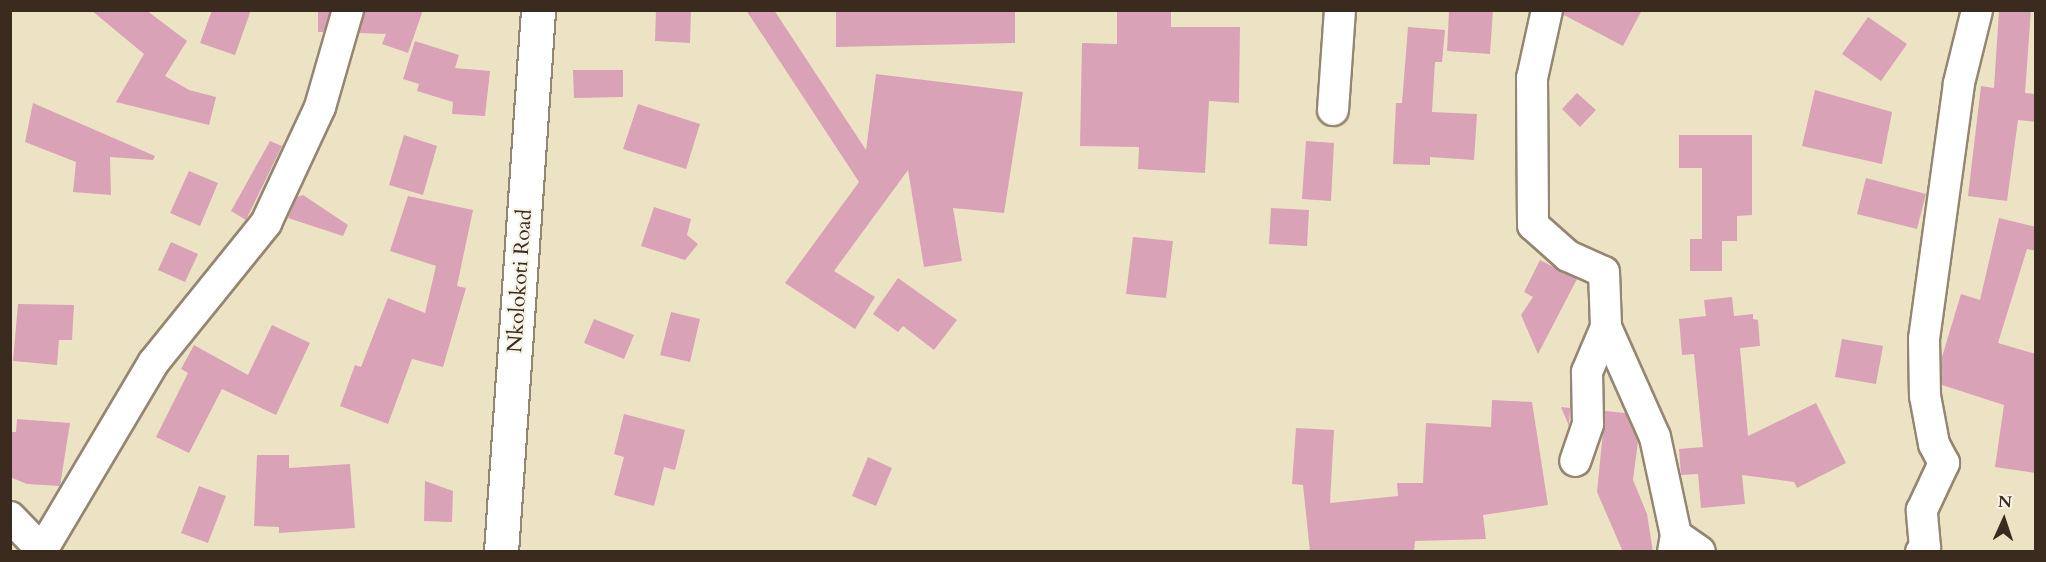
<!DOCTYPE html>
<style>
body{margin:0}
#map{position:relative;width:2046px;height:562px;overflow:hidden;background:#ece3c5;font-family:Cardo,serif}
div>[style]{position:absolute}
.building>*{inset:0;background:#daa2b6}
.roads{filter:drop-shadow(2px 0 #948672) drop-shadow(-2px 0 #948672) drop-shadow(0 2px #948672) drop-shadow(0 -2px #948672)}
.minor>*{height:30px;margin:-15px;padding:0 15px;transform-origin:15px;border-radius:15px;background:#fff}
.secondary>*{height:33px;margin:-16.5px;padding:0 16.5px;transform-origin:16.5px;border-radius:16.5px;background:#fff}
span{translate:-50% -50%;white-space:nowrap;text-align:center;line-height:1.15;-webkit-text-stroke:4.5px #f7f3e8;paint-order:stroke}
.street-label{font-size:21px;color:#3b2a1e}
.frame{position:absolute;inset:0;border:12px solid #3b2a1e;pointer-events:none}
.north{position:absolute;left:1974px;top:490px;width:60px;height:60px;-webkit-text-stroke:4px #f7f3e8;paint-order:stroke;rotate:3deg;font-size:16px;font-weight:700;line-height:24px;text-align:center;color:#3b2a1e}
.north::after{content:'';display:block;margin:auto;width:21px;height:27px;background:#3b2a1e;clip-path:polygon(50% 0,100% 100%,50% 72%,0 100%)}
</style>
<div id="map">
<div class="building">
<div style="clip-path:polygon(91px 10px,146px 10px,187px 41px,165px 76px,189px 90px,216px 97px,209px 125px,116px 102px,144px 54px)"></div>
<div style="clip-path:polygon(212px 10px,251px 10px,235px 55px,200px 43px)"></div>
<div style="clip-path:polygon(318px 10px,330px 10px,324px 32px,318px 32px)"></div>
<div style="clip-path:polygon(365px 10px,423px 10px,408px 53px,382px 44px,386px 34px,359px 33px)"></div>
<div style="clip-path:polygon(656px 10px,691px 10px,690px 43px,655px 41px)"></div>
<div style="clip-path:polygon(746px 10px,774px 10px,866px 150px,876px 74px,1023px 92px,1004px 213px,953px 208px,962px 261px,924px 267px,908px 170px,834px 271px,875px 297px,855px 329px,785px 283px,859px 182px)"></div>
<div style="clip-path:polygon(836px 10px,1015px 10px,1015px 43px,836px 47px)"></div>
<div style="clip-path:polygon(1117px 10px,1171px 10px,1171px 27px,1240px 27px,1239px 103px,1209px 101px,1205px 173px,1138px 169px,1139px 147px,1080px 146px,1082px 43px,1117px 44px)"></div>
<div style="clip-path:polygon(1449px 10px,1493px 10px,1490px 54px,1447px 51px)"></div>
<div style="clip-path:polygon(1564px 10px,1642px 10px,1623px 46px,1564px 15px)"></div>
<div style="clip-path:polygon(1999px 10px,2031px 10px,2025px 93px,2036px 94px,2036px 122px,2018px 120px,2007px 201px,1968px 196px,1981px 86px,1994px 88px)"></div>
<div style="clip-path:polygon(1868px 17px,1907px 44px,1881px 81px,1842px 54px)"></div>
<div style="clip-path:polygon(1408px 27px,1445px 30px,1442px 62px,1435px 62px,1432px 112px,1477px 114px,1474px 160px,1430px 157px,1430px 165px,1393px 164px,1396px 103px,1402px 103px)"></div>
<div style="clip-path:polygon(415px 41px,459px 55px,455px 68px,490px 71px,485px 116px,452px 114px,453px 102px,417px 91px,419px 84px,403px 79px)"></div>
<div style="clip-path:polygon(573px 70px,623px 70px,623px 97px,574px 98px)"></div>
<div style="clip-path:polygon(1815px 90px,1892px 112px,1882px 164px,1802px 146px)"></div>
<div style="clip-path:polygon(1577px 93px,1596px 110px,1580px 127px,1562px 109px)"></div>
<div style="clip-path:polygon(33px 103px,155px 156px,153px 160px,110px 157px,111px 195px,73px 192px,76px 162px,25px 142px)"></div>
<div style="clip-path:polygon(638px 104px,700px 124px,686px 169px,623px 149px)"></div>
<div style="clip-path:polygon(404px 135px,437px 146px,423px 195px,389px 185px)"></div>
<div style="clip-path:polygon(1679px 135px,1752px 135px,1752px 215px,1737px 216px,1737px 241px,1722px 241px,1722px 271px,1690px 271px,1690px 239px,1702px 239px,1702px 168px,1679px 168px)"></div>
<div style="clip-path:polygon(270px 141px,282px 146px,246px 220px,231px 211px)"></div>
<div style="clip-path:polygon(1306px 141px,1334px 143px,1331px 201px,1302px 199px)"></div>
<div style="clip-path:polygon(189px 171px,218px 183px,200px 226px,170px 213px)"></div>
<div style="clip-path:polygon(1866px 178px,1926px 194px,1917px 229px,1857px 214px)"></div>
<div style="clip-path:polygon(303px 195px,348px 225px,343px 236px,288px 218px,297px 197px)"></div>
<div style="clip-path:polygon(408px 196px,473px 210px,457px 286px,466px 288px,443px 367px,412px 359px,388px 424px,340px 406px,355px 365px,361px 367px,388px 298px,425px 313px,436px 266px,390px 251px)"></div>
<div style="clip-path:polygon(654px 207px,691px 219px,687px 235px,698px 244px,685px 260px,641px 246px)"></div>
<div style="clip-path:polygon(1271px 208px,1309px 210px,1307px 246px,1269px 244px)"></div>
<div style="clip-path:polygon(1999px 218px,2036px 227px,2036px 251px,2027px 249px,1998px 343px,2036px 354px,2036px 473px,1995px 467px,2004px 405px,1942px 385px,1942px 357px,1961px 294px,1980px 300px)"></div>
<div style="clip-path:polygon(1133px 237px,1173px 241px,1166px 298px,1126px 294px)"></div>
<div style="clip-path:polygon(171px 242px,198px 254px,185px 282px,158px 270px)"></div>
<div style="clip-path:polygon(1540px 260px,1577px 279px,1538px 354px,1521px 315px,1533px 297px,1524px 292px)"></div>
<div style="clip-path:polygon(898px 278px,957px 320px,934px 350px,903px 326px,898px 332px,873px 314px)"></div>
<div style="clip-path:polygon(1732px 297px,1734px 316px,1753px 314px,1753px 319px,1758px 320px,1760px 346px,1740px 348px,1748px 436px,1816px 403px,1846px 463px,1797px 488px,1794px 482px,1742px 475px,1745px 504px,1701px 508px,1698px 474px,1681px 475px,1679px 449px,1703px 447px,1694px 354px,1682px 355px,1679px 319px,1706px 316px,1704px 300px)"></div>
<div style="clip-path:polygon(18px 304px,74px 305px,72px 340px,59px 340px,57px 365px,13px 361px)"></div>
<div style="clip-path:polygon(671px 312px,700px 319px,690px 362px,660px 355px)"></div>
<div style="clip-path:polygon(594px 319px,634px 335px,624px 359px,584px 343px)"></div>
<div style="clip-path:polygon(272px 325px,310px 343px,276px 415px,222px 389px,189px 453px,156px 437px,188px 373px,181px 369px,194px 345px,248px 375px)"></div>
<div style="clip-path:polygon(1842px 339px,1883px 346px,1876px 384px,1835px 377px)"></div>
<div style="clip-path:polygon(1492px 400px,1532px 402px,1548px 505px,1483px 515px,1486px 539px,1415px 541px,1414px 552px,1310px 552px,1303px 485px,1292px 484px,1296px 428px,1334px 430px,1330px 503px,1398px 496px,1397px 483px,1423px 483px,1426px 423px,1491px 427px)"></div>
<div style="clip-path:polygon(1561px 407px,1570px 408px,1569px 426px)"></div>
<div style="clip-path:polygon(1605px 411px,1625px 413px,1638px 441px,1633px 480px,1647px 514px,1653px 552px,1623px 552px,1597px 492px)"></div>
<div style="clip-path:polygon(624px 414px,685px 430px,675px 470px,664px 467px,654px 506px,614px 495px,624px 457px,614px 454px)"></div>
<div style="clip-path:polygon(17px 419px,70px 423px,60px 486px,27px 484px,10px 477px,10px 432px,16px 432px)"></div>
<div style="clip-path:polygon(257px 455px,289px 455px,289px 468px,350px 464px,355px 528px,279px 533px,279px 527px,254px 526px)"></div>
<div style="clip-path:polygon(868px 457px,892px 468px,876px 506px,852px 496px)"></div>
<div style="clip-path:polygon(425px 481px,453px 491px,452px 522px,424px 521px)"></div>
<div style="clip-path:polygon(199px 486px,226px 496px,208px 543px,181px 533px)"></div>
</div>
<div class="roads">
<div class="minor">
<div style="left:1547px;top:10px;width:70px;rotate:102.4deg"></div>
<div style="left:1532px;top:78px;width:147px;rotate:89.6deg"></div>
<div style="left:1533px;top:225px;width:47px;rotate:41.5deg"></div>
<div style="left:1568px;top:256px;width:39px;rotate:24deg"></div>
<div style="left:1604px;top:272px;width:55px;rotate:87.9deg"></div>
<div style="left:1606px;top:327px;width:49px;rotate:112.9deg"></div>
<div style="left:1587px;top:372px;width:52px;rotate:88.9deg"></div>
<div style="left:1588px;top:424px;width:39px;rotate:109deg"></div>
<div style="left:1333px;top:110px;width:100px;rotate:-86deg"></div>
<div style="left:1606px;top:327px;width:120px;rotate:66deg"></div>
<div style="left:1655px;top:437px;width:100px;rotate:77.9deg"></div>
<div style="left:1676px;top:535px;width:17px;rotate:100deg"></div>
<div style="left:10px;top:517px;width:46px;rotate:45.9deg"></div>
<div style="left:1676px;top:535px;width:29px;rotate:35deg"></div>
<div style="left:41px;top:552px;width:221px;rotate:-59.3deg"></div>
<div style="left:154px;top:362px;width:179px;rotate:-51.1deg"></div>
<div style="left:266px;top:223px;width:128px;rotate:-65deg"></div>
<div style="left:320px;top:107px;width:101px;rotate:-73.9deg"></div>
<div style="left:1921px;top:552px;width:6px;rotate:-45deg"></div>
<div style="left:1925px;top:548px;width:38px;rotate:-95deg"></div>
<div style="left:1922px;top:510px;width:52px;rotate:-64.9deg"></div>
<div style="left:1944px;top:463px;width:21px;rotate:-118deg"></div>
<div style="left:1934px;top:444px;width:49px;rotate:-100.6deg"></div>
<div style="left:1925px;top:396px;width:57px;rotate:-91deg"></div>
<div style="left:1924px;top:339px;width:258px;rotate:-82.2deg"></div>
<div style="left:1959px;top:83px;width:75px;rotate:-76.1deg"></div>
</div>
<div class="secondary">
<div style="left:501px;top:552px;width:543px;rotate:-86.09deg"></div>
</div>
</div>
<div class="street-label">
<span style="left:520px;top:281px;rotate:-86deg">Nkolokoti Road</span>
</div>
<div class="frame"></div>
<div class="north">N</div>
</div>
